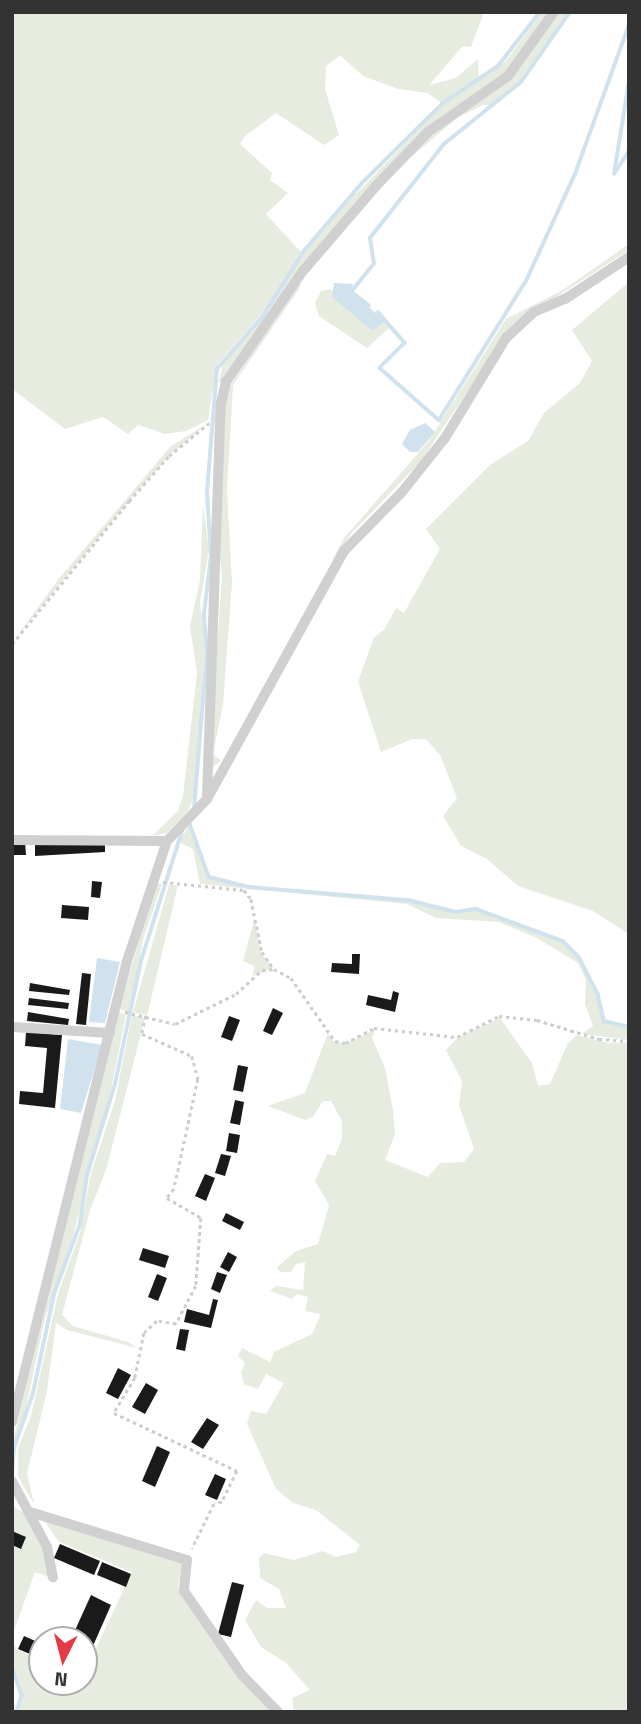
<!DOCTYPE html>
<style>
body{margin:0}
#map{position:relative;width:641px;height:1724px;overflow:hidden;background:#fff;font-family:"Titillium Web",sans-serif}
div>[style]{position:absolute}
.green>*{inset:0;background:#e6ecdf}
.water>*{inset:0;background:#cfe2ee}
.stream>*{height:3.5px;margin:-1.75px;padding:0 1.75px;transform-origin:1.75px;border-radius:1.75px;background:#cfe2ee}
.building>*{inset:0;background:#1a1a1a}
.path>*{height:2.5px;margin-top:-1.25px;transform-origin:0;background:repeating-linear-gradient(90deg,#cdcdcd 0 3.5px,transparent 0 7px)}
.street>*{height:10px;margin:-5px;padding:0 5px;transform-origin:5px;border-radius:5px;background:#d0d0d0}
span{translate:-50% -50%;white-space:nowrap;text-align:center;line-height:1.15;-webkit-text-stroke:7px #fff;paint-order:stroke}
.frame{position:absolute;inset:0;border:14px solid #333;pointer-events:none}
.north{position:absolute;left:28px;top:1626px;width:70px;height:70px;box-sizing:border-box;background:#fff;border:2px solid #adadad;border-radius:50%;rotate:186deg;font-size:19px;font-weight:700;line-height:28px;text-align:center;color:#333}
.north::after{content:'';display:block;margin:auto;width:24px;height:32px;background:#e63946;clip-path:polygon(50% 0,100% 100%,50% 72%,0 100%)}
</style>
<div id="map">
<div class="green">
<div style="clip-path:polygon(12px 12px,484px 12px,471px 47px,463px 46px,429px 85px,456px 78px,478px 59px,479px 79px,441px 103px,428px 93px,398px 89px,363px 76px,340px 55px,326px 66px,325px 89px,339px 135px,324px 145px,276px 113px,244px 137px,240px 144px,272px 173px,270px 180px,288px 193px,266px 214px,301px 252px,266px 309px,217px 365px,208px 420px,186px 431px,165px 434px,138px 425px,128px 434px,103px 417px,65px 429px,12px 389px)"></div>
<div style="clip-path:polygon(542px 12px,551px 12px,507px 74px,445px 117px,355px 206px,225px 381px,218px 383px,225px 357px,267px 314px,303px 255px,352px 198px,443px 105px,506px 61px)"></div>
<div style="clip-path:polygon(557px 12px,568px 12px,519px 81px,493px 105px,483px 105px,457px 118px,410px 158px,433px 131px,488px 95px)"></div>
<div style="clip-path:polygon(629px 244px,629px 250px,511px 326px,421px 461px,351px 534px,332px 561px,344px 538px,428px 442px,506px 319px,563px 290px)"></div>
<div style="clip-path:polygon(302px 278px,299px 289px,233px 385px,227px 490px,232px 583px,223px 704px,213px 754px,221px 761px,212px 767px,209px 763px,222px 576px,218px 540px,225px 394px)"></div>
<div style="clip-path:polygon(629px 282px,629px 934px,593px 911px,518px 886px,487px 859px,461px 846px,443px 816px,457px 798px,440px 755px,426px 739px,412px 739px,381px 752px,358px 682px,374px 637px,384px 630px,396px 608px,404px 613px,440px 549px,426px 529px,491px 464px,528px 441px,544px 413px,580px 383px,592px 361px,572px 330px)"></div>
<div style="clip-path:polygon(330px 289px,373px 331px,385px 321px,391px 326px,367px 348px,319px 316px,315px 303px,321px 291px)"></div>
<div style="clip-path:polygon(208px 423px,169px 456px,129px 501px,12px 643px,58px 580px,170px 447px)"></div>
<div style="clip-path:polygon(203px 506px,209px 550px,200px 602px,205px 645px,194px 797px,188px 811px,167px 833px,152px 836px,178px 811px,183px 796px,197px 673px,190px 626px,200px 580px)"></div>
<div style="clip-path:polygon(189px 825px,209px 878px,249px 887px,409px 900px,456px 913px,476px 909px,562px 942px,578px 957px,597px 994px,604px 1022px,629px 1027px,629px 1040px,582px 1034px,593px 1026px,585px 1004px,586px 980px,578px 963px,537px 938px,499px 922px,436px 918px,407px 904px,200px 884px,193px 849px,179px 842px)"></div>
<div style="clip-path:polygon(156px 883px,162px 884px,143px 940px,132px 1000px,128px 1012px,119px 1009px)"></div>
<div style="clip-path:polygon(169px 885px,178px 885px,147px 1016px,133px 1012px)"></div>
<div style="clip-path:polygon(255px 917px,261px 953px,273px 968px,253px 976px,254px 966px,243px 961px)"></div>
<div style="clip-path:polygon(118px 1012px,126px 1015px,110px 1094px,67px 1259px,45px 1318px,23px 1422px,12px 1445px)"></div>
<div style="clip-path:polygon(132px 1015px,145px 1018px,106px 1170px,90px 1210px,62px 1315px,73px 1326px,128px 1342px,137px 1348px,67px 1330px,56px 1323px,47px 1391px,27px 1474px,34px 1504px,18px 1476px,18px 1448px,31px 1416px,58px 1294px,80px 1233px,91px 1173px,115px 1101px)"></div>
<div style="clip-path:polygon(500px 1018px,532px 1063px,538px 1086px,550px 1084px,568px 1043px,577px 1035px,608px 1043px,629px 1042px,629px 1712px,294px 1712px,292px 1698px,310px 1690px,286px 1663px,261px 1647px,245px 1620px,256px 1600px,267px 1608px,286px 1608px,279px 1589px,260px 1578px,259px 1558px,264px 1553px,294px 1560px,323px 1551px,336px 1557px,356px 1552px,360px 1545px,316px 1510px,293px 1503px,276px 1489px,247px 1424px,251px 1411px,266px 1414px,284px 1383px,266px 1374px,258px 1389px,244px 1384px,241px 1373px,245px 1363px,238px 1356px,242px 1348px,270px 1362px,274px 1352px,312px 1334px,321px 1314px,305px 1311px,308px 1297px,297px 1294px,292px 1299px,270px 1291px,276px 1286px,303px 1290px,305px 1262px,296px 1264px,291px 1272px,280px 1272px,277px 1267px,296px 1251px,318px 1244px,329px 1205px,315px 1181px,327px 1154px,335px 1156px,342px 1139px,342px 1121px,331px 1101px,323px 1101px,313px 1117px,305px 1120px,268px 1106px,305px 1093px,328px 1033px,333px 1041px,345px 1044px,375px 1030px,372px 1038px,385px 1068px,393px 1110px,395px 1134px,385px 1160px,428px 1177px,440px 1163px,464px 1162px,474px 1149px,459px 1105px,462px 1081px,446px 1050px,457px 1038px)"></div>
<div style="clip-path:polygon(13px 1506px,29px 1516px,45px 1548px,52px 1578px,35px 1572px,12px 1636px)"></div>
<div style="clip-path:polygon(41px 1516px,182px 1563px,178px 1588px,220px 1648px,275px 1712px,18px 1712px,23px 1694px,12px 1659px,12px 1639px,16px 1649px,42px 1661px,42px 1682px,84px 1682px,84px 1660px,90px 1661px,132px 1572px,59px 1542px)"></div>
</div>
<div class="water">
<div style="clip-path:polygon(334px 283px,353px 284px,351px 292px,385px 321px,373px 331px,332px 297px)"></div>
<div style="clip-path:polygon(425px 423px,435px 432px,418px 452px,410px 452px,402px 444px,410px 430px)"></div>
<div style="clip-path:polygon(97px 958px,120px 962px,105px 1023px,89px 1022px)"></div>
<div style="clip-path:polygon(68px 1039px,102px 1045px,81px 1113px,60px 1109px)"></div>
</div>
<div class="stream">
<div style="left:614px;top:174px;width:94px;rotate:-80.8deg"></div>
<div style="left:614px;top:174px;width:27px;rotate:-57deg"></div>
<div style="left:369px;top:306px;width:23px;rotate:-142deg"></div>
<div style="left:351px;top:292px;width:36px;rotate:-51deg"></div>
<div style="left:374px;top:264px;width:26px;rotate:-99deg"></div>
<div style="left:370px;top:238px;width:120px;rotate:-51.8deg"></div>
<div style="left:444px;top:144px;width:99px;rotate:-38.8deg"></div>
<div style="left:521px;top:82px;width:85px;rotate:-55deg"></div>
<div style="left:378px;top:312px;width:41px;rotate:48.9deg"></div>
<div style="left:405px;top:343px;width:35px;rotate:135deg"></div>
<div style="left:380px;top:368px;width:79px;rotate:41.4deg"></div>
<div style="left:439px;top:420px;width:164px;rotate:-58deg"></div>
<div style="left:526px;top:281px;width:118px;rotate:-65.4deg"></div>
<div style="left:575px;top:174px;width:158px;rotate:-70.1deg"></div>
<div style="left:194px;top:809px;width:158px;rotate:-85.3deg"></div>
<div style="left:207px;top:652px;width:38px;rotate:-95deg"></div>
<div style="left:204px;top:614px;width:58px;rotate:-83.1deg"></div>
<div style="left:211px;top:556px;width:64px;rotate:-93.6deg"></div>
<div style="left:207px;top:492px;width:123px;rotate:-85.4deg"></div>
<div style="left:217px;top:369px;width:70px;rotate:-49deg"></div>
<div style="left:263px;top:316px;width:77px;rotate:-57.8deg"></div>
<div style="left:304px;top:251px;width:89px;rotate:-49.5deg"></div>
<div style="left:362px;top:183px;width:112px;rotate:-44.6deg"></div>
<div style="left:442px;top:104px;width:68px;rotate:-34.2deg"></div>
<div style="left:498px;top:66px;width:68px;rotate:-52.1deg"></div>
<div style="left:189px;top:821px;width:59px;rotate:70.3deg"></div>
<div style="left:209px;top:877px;width:41px;rotate:14deg"></div>
<div style="left:249px;top:887px;width:160px;rotate:4.7deg"></div>
<div style="left:408px;top:900px;width:49px;rotate:14deg"></div>
<div style="left:456px;top:912px;width:20px;rotate:-9deg"></div>
<div style="left:476px;top:909px;width:93px;rotate:20.2deg"></div>
<div style="left:563px;top:941px;width:23px;rotate:45deg"></div>
<div style="left:579px;top:957px;width:42px;rotate:62.8deg"></div>
<div style="left:598px;top:994px;width:28px;rotate:77deg"></div>
<div style="left:604px;top:1021px;width:26px;rotate:13deg"></div>
<div style="left:12px;top:1475px;width:27px;rotate:-86deg"></div>
<div style="left:14px;top:1448px;width:58px;rotate:-70.9deg"></div>
<div style="left:33px;top:1393px;width:101px;rotate:-78deg"></div>
<div style="left:54px;top:1294px;width:75px;rotate:-69.6deg"></div>
<div style="left:80px;top:1224px;width:49px;rotate:-81.9deg"></div>
<div style="left:87px;top:1175px;width:95px;rotate:-72.9deg"></div>
<div style="left:115px;top:1084px;width:126px;rotate:-78.1deg"></div>
<div style="left:141px;top:961px;width:136px;rotate:-72.5deg"></div>
<div style="left:12px;top:1665px;width:32px;rotate:72deg"></div>
<div style="left:22px;top:1695px;width:18px;rotate:106deg"></div>
</div>
<div class="building">
<div style="clip-path:polygon(25px 841px,26px 855px,12px 855px,12px 842px)"></div>
<div style="clip-path:polygon(35px 841px,105px 841px,105px 852px,35px 856px)"></div>
<div style="clip-path:polygon(92px 881px,102px 882px,100px 898px,91px 897px)"></div>
<div style="clip-path:polygon(62px 905px,89px 907px,88px 920px,61px 918px)"></div>
<div style="clip-path:polygon(352px 954px,360px 954px,359px 974px,331px 972px,332px 963px,352px 964px)"></div>
<div style="clip-path:polygon(82px 973px,91px 974px,86px 1025px,76px 1024px)"></div>
<div style="clip-path:polygon(30px 983px,70px 990px,69px 995px,29px 991px)"></div>
<div style="clip-path:polygon(393px 991px,399px 993px,395px 1012px,366px 1005px,368px 995px,391px 1000px)"></div>
<div style="clip-path:polygon(29px 998px,69px 1003px,68px 1009px,28px 1005px)"></div>
<div style="clip-path:polygon(273px 1008px,283px 1013px,272px 1035px,263px 1031px)"></div>
<div style="clip-path:polygon(28px 1012px,69px 1019px,68px 1025px,27px 1021px)"></div>
<div style="clip-path:polygon(229px 1016px,240px 1020px,232px 1041px,221px 1037px)"></div>
<div style="clip-path:polygon(26px 1032px,62px 1035px,55px 1108px,19px 1104px,20px 1091px,43px 1093px,47px 1048px,25px 1046px)"></div>
<div style="clip-path:polygon(238px 1065px,248px 1067px,243px 1092px,233px 1090px)"></div>
<div style="clip-path:polygon(235px 1100px,244px 1102px,240px 1125px,230px 1123px)"></div>
<div style="clip-path:polygon(229px 1133px,240px 1135px,237px 1153px,226px 1151px)"></div>
<div style="clip-path:polygon(221px 1154px,231px 1156px,225px 1176px,215px 1173px)"></div>
<div style="clip-path:polygon(205px 1174px,215px 1178px,206px 1201px,195px 1196px)"></div>
<div style="clip-path:polygon(226px 1213px,244px 1222px,240px 1230px,222px 1221px)"></div>
<div style="clip-path:polygon(143px 1248px,169px 1256px,165px 1268px,139px 1260px)"></div>
<div style="clip-path:polygon(228px 1252px,237px 1257px,229px 1272px,220px 1267px)"></div>
<div style="clip-path:polygon(217px 1272px,227px 1275px,220px 1293px,211px 1289px)"></div>
<div style="clip-path:polygon(157px 1274px,167px 1278px,158px 1301px,148px 1297px)"></div>
<div style="clip-path:polygon(213px 1299px,218px 1300px,211px 1328px,184px 1322px,187px 1309px,209px 1315px)"></div>
<div style="clip-path:polygon(180px 1329px,189px 1330px,185px 1351px,176px 1349px)"></div>
<div style="clip-path:polygon(118px 1368px,131px 1375px,118px 1399px,106px 1393px)"></div>
<div style="clip-path:polygon(146px 1383px,158px 1390px,145px 1414px,132px 1407px)"></div>
<div style="clip-path:polygon(207px 1418px,219px 1425px,203px 1449px,191px 1442px)"></div>
<div style="clip-path:polygon(157px 1446px,170px 1452px,155px 1487px,142px 1481px)"></div>
<div style="clip-path:polygon(215px 1474px,226px 1479px,217px 1500px,205px 1495px)"></div>
<div style="clip-path:polygon(12px 1531px,26px 1537px,21px 1549px,12px 1545px)"></div>
<div style="clip-path:polygon(60px 1544px,100px 1561px,94px 1575px,54px 1558px)"></div>
<div style="clip-path:polygon(102px 1562px,131px 1574px,126px 1587px,97px 1575px)"></div>
<div style="clip-path:polygon(232px 1582px,244px 1585px,231px 1637px,218px 1634px)"></div>
<div style="clip-path:polygon(91px 1595px,111px 1605px,93px 1646px,72px 1637px)"></div>
<div style="clip-path:polygon(24px 1636px,42px 1644px,42px 1659px,18px 1649px)"></div>
</div>
<div class="path">
<div style="left:12px;top:644px;width:185px;rotate:-50.7deg"></div>
<div style="left:129px;top:501px;width:60px;rotate:-48.4deg"></div>
<div style="left:169px;top:456px;width:52px;rotate:-39.5deg"></div>
<div style="left:163px;top:882px;width:81px;rotate:5.6deg"></div>
<div style="left:244px;top:890px;width:11px;rotate:52deg"></div>
<div style="left:251px;top:899px;width:54px;rotate:78.3deg"></div>
<div style="left:262px;top:952px;width:21px;rotate:55deg"></div>
<div style="left:125px;top:1012px;width:51px;rotate:13.5deg"></div>
<div style="left:175px;top:1024px;width:68px;rotate:-26.2deg"></div>
<div style="left:236px;top:994px;width:35px;rotate:-43deg"></div>
<div style="left:262px;top:970px;width:12px;rotate:-5deg"></div>
<div style="left:274px;top:969px;width:19px;rotate:28deg"></div>
<div style="left:291px;top:978px;width:77px;rotate:55.1deg"></div>
<div style="left:335px;top:1041px;width:10px;rotate:11deg"></div>
<div style="left:345px;top:1043px;width:33px;rotate:-27deg"></div>
<div style="left:374px;top:1028px;width:83px;rotate:6.2deg"></div>
<div style="left:457px;top:1037px;width:47px;rotate:-26.6deg"></div>
<div style="left:499px;top:1016px;width:38px;rotate:6deg"></div>
<div style="left:537px;top:1020px;width:65px;rotate:17deg"></div>
<div style="left:599px;top:1039px;width:30px;rotate:4deg"></div>
<div style="left:146px;top:1016px;width:18px;rotate:103deg"></div>
<div style="left:142px;top:1034px;width:55px;rotate:23.7deg"></div>
<div style="left:192px;top:1056px;width:24px;rotate:75deg"></div>
<div style="left:198px;top:1079px;width:113px;rotate:102.3deg"></div>
<div style="left:174px;top:1189px;width:11px;rotate:128deg"></div>
<div style="left:167px;top:1198px;width:39px;rotate:30deg"></div>
<div style="left:201px;top:1218px;width:68px;rotate:94.2deg"></div>
<div style="left:196px;top:1286px;width:43px;rotate:117.8deg"></div>
<div style="left:176px;top:1324px;width:19px;rotate:-171deg"></div>
<div style="left:157px;top:1321px;width:18px;rotate:137deg"></div>
<div style="left:144px;top:1333px;width:46px;rotate:101.3deg"></div>
<div style="left:135px;top:1378px;width:41px;rotate:121deg"></div>
<div style="left:114px;top:1413px;width:136px;rotate:25.2deg"></div>
<div style="left:237px;top:1471px;width:34px;rotate:116deg"></div>
<div style="left:222px;top:1502px;width:8px;rotate:166deg"></div>
<div style="left:214px;top:1504px;width:50px;rotate:116.1deg"></div>
</div>
<div class="street">
<div style="left:207px;top:796px;width:393px;rotate:-88deg"></div>
<div style="left:221px;top:403px;width:22px;rotate:-77deg"></div>
<div style="left:226px;top:382px;width:135px;rotate:-55.3deg"></div>
<div style="left:303px;top:271px;width:112px;rotate:-49.3deg"></div>
<div style="left:376px;top:186px;width:75px;rotate:-46.1deg"></div>
<div style="left:428px;top:132px;width:98px;rotate:-35deg"></div>
<div style="left:508px;top:76px;width:79px;rotate:-54.3deg"></div>
<div style="left:12px;top:840px;width:155px;rotate:0.4deg"></div>
<div style="left:12px;top:1027px;width:98px;rotate:3.5deg"></div>
<div style="left:12px;top:1422px;width:475px;rotate:-76deg"></div>
<div style="left:127px;top:961px;width:126px;rotate:-71.6deg"></div>
<div style="left:167px;top:841px;width:58px;rotate:-46.4deg"></div>
<div style="left:207px;top:799px;width:283px;rotate:-61.1deg"></div>
<div style="left:344px;top:551px;width:83px;rotate:-45.5deg"></div>
<div style="left:402px;top:492px;width:69px;rotate:-51.5deg"></div>
<div style="left:445px;top:438px;width:117px;rotate:-58.6deg"></div>
<div style="left:506px;top:338px;width:38px;rotate:-43deg"></div>
<div style="left:534px;top:312px;width:34px;rotate:-23deg"></div>
<div style="left:565px;top:299px;width:77px;rotate:-33.3deg"></div>
<div style="left:12px;top:1481px;width:75px;rotate:62.1deg"></div>
<div style="left:47px;top:1547px;width:31px;rotate:79deg"></div>
<div style="left:30px;top:1512px;width:164px;rotate:17deg"></div>
<div style="left:187px;top:1560px;width:31px;rotate:96deg"></div>
<div style="left:184px;top:1591px;width:102px;rotate:55.4deg"></div>
<div style="left:242px;top:1675px;width:52px;rotate:45.8deg"></div>
</div>
<div class="frame"></div>
<div class="north">N</div>
</div>
